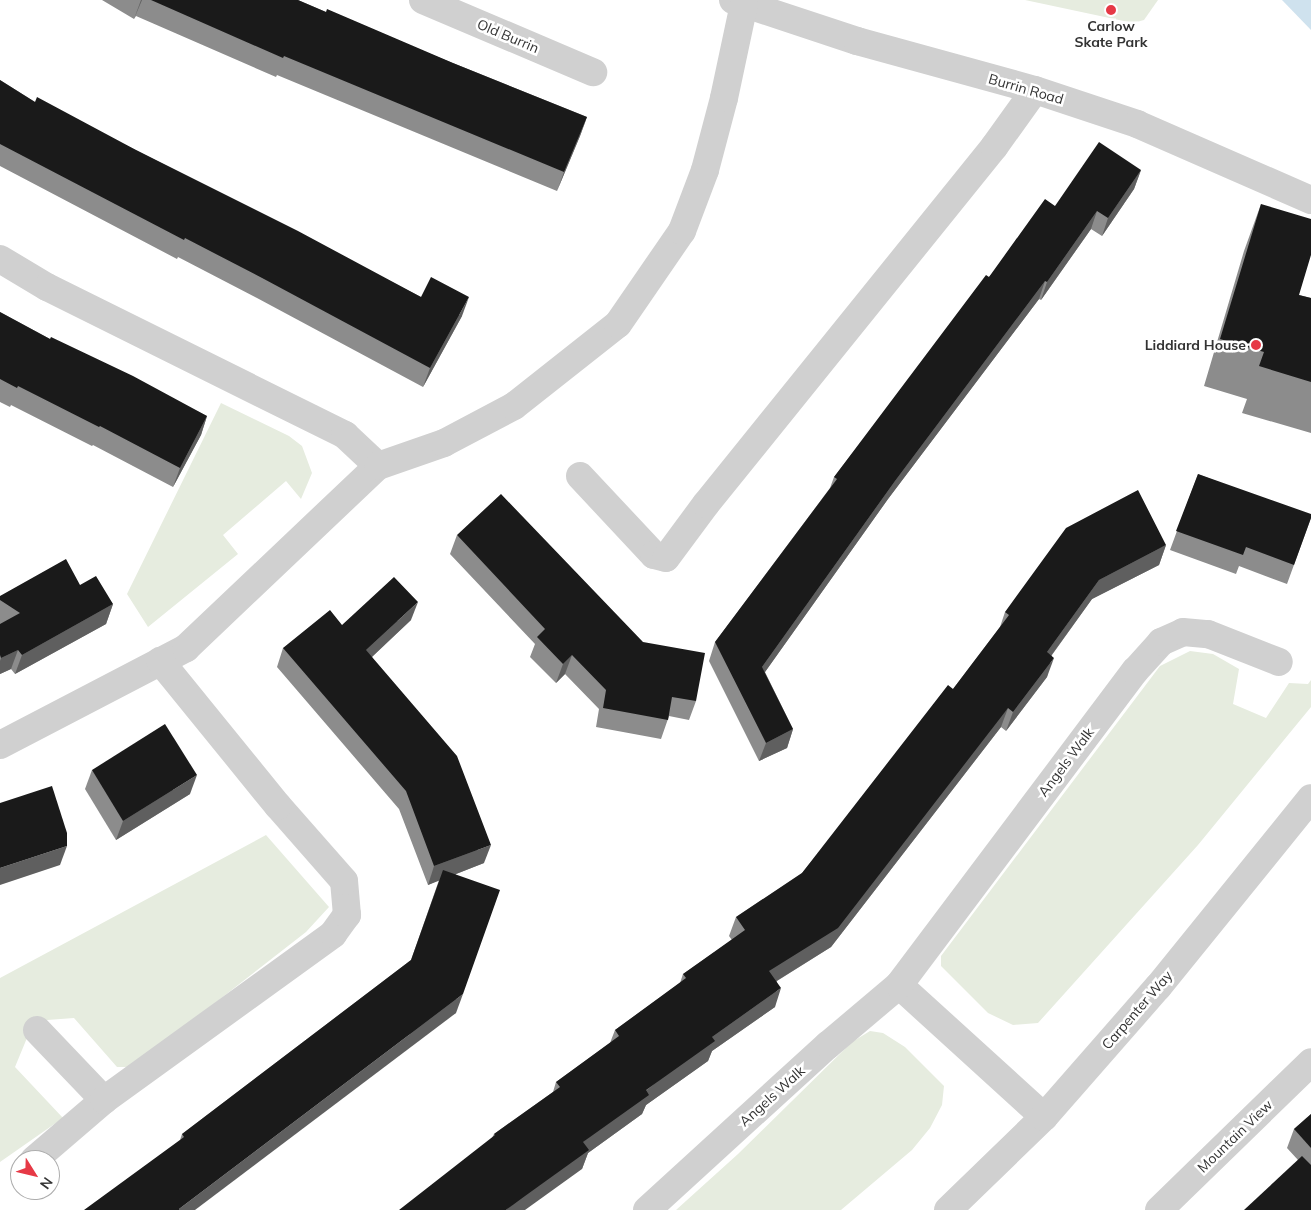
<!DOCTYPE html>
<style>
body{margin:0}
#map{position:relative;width:1311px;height:1210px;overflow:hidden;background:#fff;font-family:Mulish,sans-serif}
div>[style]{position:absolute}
.green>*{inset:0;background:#e6ecdf}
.water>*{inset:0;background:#cfe2ee}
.minor>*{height:28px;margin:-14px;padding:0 14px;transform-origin:14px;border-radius:14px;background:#d0d0d0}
.tertiary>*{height:28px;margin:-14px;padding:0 14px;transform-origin:14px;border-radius:14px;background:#d0d0d0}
.wall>*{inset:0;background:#8c8c8c}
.shaded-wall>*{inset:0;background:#5f5f5f}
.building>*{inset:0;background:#1a1a1a}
.dots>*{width:14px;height:14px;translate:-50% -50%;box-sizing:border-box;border:2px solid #fff;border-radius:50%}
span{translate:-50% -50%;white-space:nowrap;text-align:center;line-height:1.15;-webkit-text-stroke:5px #fff;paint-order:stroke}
.poi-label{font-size:14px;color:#333;font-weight:700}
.right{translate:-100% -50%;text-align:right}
.street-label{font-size:14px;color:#333}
.north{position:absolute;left:10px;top:1150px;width:50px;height:50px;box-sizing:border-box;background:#fff;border:1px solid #adadad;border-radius:50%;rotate:126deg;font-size:14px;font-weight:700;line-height:20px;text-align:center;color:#333}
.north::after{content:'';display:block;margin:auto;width:18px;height:22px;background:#e63946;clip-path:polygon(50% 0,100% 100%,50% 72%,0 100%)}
</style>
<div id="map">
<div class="green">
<div style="clip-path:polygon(1025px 0,1158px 0,1144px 20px,1133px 23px)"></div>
<div style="clip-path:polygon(221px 403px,289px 436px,302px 446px,312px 473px,301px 499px,286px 481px,223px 535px,238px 554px,148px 627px,127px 594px)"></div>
<div style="clip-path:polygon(1190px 651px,1213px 654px,1239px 669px,1233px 704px,1266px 718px,1289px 683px,1308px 684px,1311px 680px,1311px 707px,1198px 845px,1038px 1023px,1013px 1025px,988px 1013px,941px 966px,941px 956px,1160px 666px)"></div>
<div style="clip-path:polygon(266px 835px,329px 907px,306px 932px,133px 1067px,117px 1067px,74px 1018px,34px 1021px,15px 1067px,63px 1118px,0 1162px,0 978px)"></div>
<div style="clip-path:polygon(870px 1031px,883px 1033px,905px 1047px,944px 1086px,942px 1105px,930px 1128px,912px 1150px,841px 1210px,676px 1210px,738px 1154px,852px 1042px)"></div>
</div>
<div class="water">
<div style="clip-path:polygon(1282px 0,1311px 0,1311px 30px)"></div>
</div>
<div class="minor">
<div style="left:423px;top:0;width:185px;rotate:23deg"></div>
<div style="left:733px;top:0;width:131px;rotate:18.3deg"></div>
<div style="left:857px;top:41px;width:185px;rotate:15.4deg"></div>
<div style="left:1035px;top:90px;width:108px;rotate:18.4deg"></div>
<div style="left:1137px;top:124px;width:190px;rotate:23.6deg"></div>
<div style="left:0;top:259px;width:55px;rotate:30.8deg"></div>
<div style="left:47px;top:287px;width:333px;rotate:26.4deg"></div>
<div style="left:345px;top:435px;width:45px;rotate:43.2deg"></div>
<div style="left:580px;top:476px;width:108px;rotate:46.9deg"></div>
<div style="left:654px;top:555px;width:12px;rotate:14deg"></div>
<div style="left:666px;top:558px;width:67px;rotate:-53.5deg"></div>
<div style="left:706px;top:504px;width:459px;rotate:-51.1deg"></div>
<div style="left:994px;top:147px;width:70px;rotate:-54.3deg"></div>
<div style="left:0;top:745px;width:210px;rotate:-27.5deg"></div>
<div style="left:186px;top:648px;width:265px;rotate:-43.5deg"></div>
<div style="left:378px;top:466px;width:70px;rotate:-19.2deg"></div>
<div style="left:444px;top:443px;width:79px;rotate:-27.9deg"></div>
<div style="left:514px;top:406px;width:132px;rotate:-38.3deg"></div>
<div style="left:618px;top:324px;width:113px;rotate:-55.5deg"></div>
<div style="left:682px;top:231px;width:65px;rotate:-69.3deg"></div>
<div style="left:705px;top:170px;width:74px;rotate:-75.2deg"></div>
<div style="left:724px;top:98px;width:96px;rotate:-78deg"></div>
<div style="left:899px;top:985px;width:196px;rotate:42.3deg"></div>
<div style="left:37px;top:1030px;width:97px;rotate:46.3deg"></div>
<div style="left:34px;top:1160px;width:92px;rotate:-40.6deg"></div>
<div style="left:104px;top:1100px;width:283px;rotate:-35.9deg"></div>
<div style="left:333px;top:934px;width:24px;rotate:-54deg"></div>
<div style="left:347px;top:915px;width:34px;rotate:-95deg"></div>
<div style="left:344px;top:881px;width:100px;rotate:-131.3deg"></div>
<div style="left:278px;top:806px;width:187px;rotate:-129.1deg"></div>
<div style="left:647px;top:1210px;width:245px;rotate:-42.4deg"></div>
<div style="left:828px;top:1045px;width:93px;rotate:-40.2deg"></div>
<div style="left:899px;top:985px;width:393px;rotate:-53.1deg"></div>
<div style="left:1135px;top:671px;width:39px;rotate:-48deg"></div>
<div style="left:1161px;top:642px;width:24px;rotate:-24deg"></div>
<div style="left:1183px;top:632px;width:25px;rotate:5deg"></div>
<div style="left:1208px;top:634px;width:76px;rotate:21.5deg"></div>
<div style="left:1159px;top:1210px;width:212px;rotate:-44.2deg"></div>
</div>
<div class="tertiary">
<div style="left:948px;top:1210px;width:134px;rotate:-44.1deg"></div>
<div style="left:1044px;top:1117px;width:173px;rotate:-48.8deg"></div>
<div style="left:1158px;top:987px;width:243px;rotate:-51deg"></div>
</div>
<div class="wall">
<div style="clip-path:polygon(102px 0,298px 0,326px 12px,587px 117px,580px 136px,557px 191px,277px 75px,276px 77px,136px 16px,134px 19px)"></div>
<div style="clip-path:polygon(0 80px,35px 102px,136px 150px,421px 297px,462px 316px,423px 387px,257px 298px,178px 257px,177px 259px,0 166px)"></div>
<div style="clip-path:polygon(1141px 170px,1134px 189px,1102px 236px,1091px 229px,1041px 300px,1039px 299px,888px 499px,765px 672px,793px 729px,787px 748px,759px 761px,709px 661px,715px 642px,830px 488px,834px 477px,989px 277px,1055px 206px)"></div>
<div style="clip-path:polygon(1261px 204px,1299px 295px,1311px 298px,1311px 433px,1242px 413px,1247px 399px,1204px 386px,1244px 251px)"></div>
<div style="clip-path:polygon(0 312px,50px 339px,207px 416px,201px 435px,173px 487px,93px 445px,92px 446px,11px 405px,10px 407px,0 402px)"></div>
<div style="clip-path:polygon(1198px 474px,1311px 518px,1287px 584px,1239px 566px,1236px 574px,1170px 550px)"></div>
<div style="clip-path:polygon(457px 535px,696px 701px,689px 720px,669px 716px,661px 739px,596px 727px,599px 709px,565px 674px,556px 683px,530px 657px,535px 644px,450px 554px)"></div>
<div style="clip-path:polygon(1166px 545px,1159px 565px,1092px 599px,1052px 655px,1047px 677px,1006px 731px,1001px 727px,831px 947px,777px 981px,775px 1007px,712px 1051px,708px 1061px,646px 1105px,642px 1114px,588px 1153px,582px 1169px,492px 1138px,494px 1134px,553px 1092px,556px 1082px,610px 1043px,615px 1030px,680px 983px,683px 974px,732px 940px,729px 936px,736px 917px,802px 873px,953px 689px,1000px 627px,1005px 612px)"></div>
<div style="clip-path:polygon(80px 585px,113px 604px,106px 624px,15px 674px,11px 669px,0 674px,0 596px)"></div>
<div style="clip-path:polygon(411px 620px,372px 657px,484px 863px,456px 874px,456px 1013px,180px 1140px,182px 1134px,411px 960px,439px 880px,428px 885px,399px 809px,277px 667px,283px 648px,342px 625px)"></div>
<div style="clip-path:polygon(92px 770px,190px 794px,116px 840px,85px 789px)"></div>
<div style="clip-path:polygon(1311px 1114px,1311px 1210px,1298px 1160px,1287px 1148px,1294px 1129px)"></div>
</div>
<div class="shaded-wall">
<div style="clip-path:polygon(141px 0,142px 0,134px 19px)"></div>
<div style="clip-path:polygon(587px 117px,580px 136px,557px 191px,564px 172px)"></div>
<div style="clip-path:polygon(1141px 170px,1134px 189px,1102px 236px,1108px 218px)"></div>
<div style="clip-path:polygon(1097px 211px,1091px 229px,1041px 300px,1047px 282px)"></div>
<div style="clip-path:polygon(1045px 281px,1039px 299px,888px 499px,755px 686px,762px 667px,895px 481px)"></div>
<div style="clip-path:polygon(469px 297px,462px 316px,423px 387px,430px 368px)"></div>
<div style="clip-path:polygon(207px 416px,201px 435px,173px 487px,180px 468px)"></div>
<div style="clip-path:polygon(1166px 545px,1159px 565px,1092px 599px,1040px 671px,1047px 652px,1099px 580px)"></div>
<div style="clip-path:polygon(418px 602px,411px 620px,359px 669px,366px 650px)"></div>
<div style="clip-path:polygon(113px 604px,106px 624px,15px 674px,22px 655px)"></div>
<div style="clip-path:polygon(18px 650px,11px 669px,0 674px,0 661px,1px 658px)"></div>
<div style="clip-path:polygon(572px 655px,565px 674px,556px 683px,563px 664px)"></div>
<div style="clip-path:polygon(1054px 658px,1047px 677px,1006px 731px,1013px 712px)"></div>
<div style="clip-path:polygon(1008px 708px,1001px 727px,831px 947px,762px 990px,769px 971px)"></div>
<div style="clip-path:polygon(793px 729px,787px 748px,759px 761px,766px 743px)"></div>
<div style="clip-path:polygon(197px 775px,190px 794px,116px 840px,123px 821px)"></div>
<div style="clip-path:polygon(491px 845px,484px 863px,428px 885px,434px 866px)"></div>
<div style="clip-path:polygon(67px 846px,60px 865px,0 885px,0 868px)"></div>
<div style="clip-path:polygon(781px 988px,775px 1007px,712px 1051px,708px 1061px,646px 1105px,642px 1114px,588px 1153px,582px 1169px,525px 1210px,506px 1210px,583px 1142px,712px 1037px)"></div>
<div style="clip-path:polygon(463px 994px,456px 1013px,195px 1210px,178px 1210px,179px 1209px)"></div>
</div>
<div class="building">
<div style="clip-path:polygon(151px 0,298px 0,326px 12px,327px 9px,453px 63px,587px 117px,564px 172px,284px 56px,283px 58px)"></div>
<div style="clip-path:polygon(0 80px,35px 102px,37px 97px,136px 150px,298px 231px,421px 297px,431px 277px,469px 297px,430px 368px,264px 279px,185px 238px,184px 240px,0 144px)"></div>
<div style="clip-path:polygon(1099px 142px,1141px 170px,1108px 218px,1097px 211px,1047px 282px,1045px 281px,895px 481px,762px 667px,793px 729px,766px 743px,715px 642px,837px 479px,834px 477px,986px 275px,989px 277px,1045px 199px,1055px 206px)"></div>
<div style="clip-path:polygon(1261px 204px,1311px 219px,1311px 255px,1299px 295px,1311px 298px,1311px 382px,1259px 366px,1264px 352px,1220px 339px)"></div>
<div style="clip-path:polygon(0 312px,50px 339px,51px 337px,133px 376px,207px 416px,180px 468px,100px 426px,99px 427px,18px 386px,17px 388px,0 379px)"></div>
<div style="clip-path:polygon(1198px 474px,1311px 514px,1311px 518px,1294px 565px,1246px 547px,1243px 555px,1176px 531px)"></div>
<div style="clip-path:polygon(1138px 490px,1166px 545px,1099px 580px,1047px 652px,1054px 658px,1013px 712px,1008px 708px,838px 928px,769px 971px,781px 988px,712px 1037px,715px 1041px,646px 1090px,649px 1095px,583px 1142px,589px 1150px,525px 1196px,506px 1210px,399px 1210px,495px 1135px,494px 1134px,560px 1087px,556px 1082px,619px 1036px,615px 1030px,686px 978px,683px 974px,745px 930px,736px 917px,802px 873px,948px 685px,953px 689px,1009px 615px,1005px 612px,1066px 528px)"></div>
<div style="clip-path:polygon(501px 494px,643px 642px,705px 653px,696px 701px,672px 697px,668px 720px,603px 708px,606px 690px,572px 655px,563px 664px,537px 637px,545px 629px,457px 535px)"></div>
<div style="clip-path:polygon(66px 559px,80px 585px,96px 576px,113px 604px,22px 655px,18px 650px,1px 658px,0 655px,0 624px,20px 613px,0 600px,0 596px)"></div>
<div style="clip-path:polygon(394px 577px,418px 602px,366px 650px,457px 756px,491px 845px,434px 866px,406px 791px,283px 648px,330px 610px,342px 625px)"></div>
<div style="clip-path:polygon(165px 724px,197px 775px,123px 821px,92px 770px)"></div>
<div style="clip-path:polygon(52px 786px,67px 833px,67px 846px,0 868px,0 803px)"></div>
<div style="clip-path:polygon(443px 870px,500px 890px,463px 994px,179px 1209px,179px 1210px,84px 1210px,184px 1137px,182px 1134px,411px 960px)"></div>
<div style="clip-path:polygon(1311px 1114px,1311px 1148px,1294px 1129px)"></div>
<div style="clip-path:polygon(1302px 1156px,1311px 1165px,1311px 1210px,1244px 1210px)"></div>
</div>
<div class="dots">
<div style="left:1111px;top:10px;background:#e63946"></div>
<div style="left:1256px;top:345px;background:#e63946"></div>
</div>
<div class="poi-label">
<span style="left:1111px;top:34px">Carlow<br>Skate Park</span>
<span class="right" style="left:1246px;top:345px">Liddiard House</span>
</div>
<div class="street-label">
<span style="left:508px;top:36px;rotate:23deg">Old Burrin</span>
<span style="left:1026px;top:89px;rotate:16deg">Burrin Road</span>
<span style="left:1066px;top:762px;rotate:-53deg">Angels Walk</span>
<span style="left:1137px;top:1010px;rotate:-49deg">Carpenter Way</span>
<span style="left:772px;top:1096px;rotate:-42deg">Angels Walk</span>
<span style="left:1235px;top:1136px;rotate:-44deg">Mountain View</span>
</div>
<div class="north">N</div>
</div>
